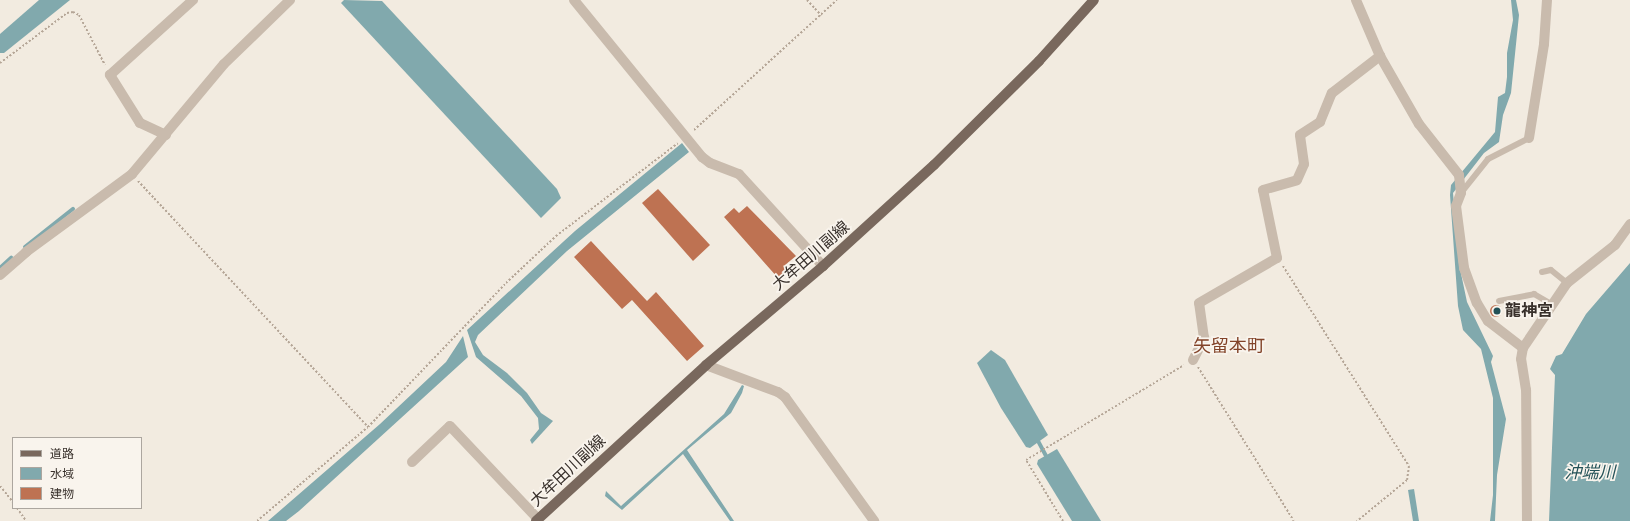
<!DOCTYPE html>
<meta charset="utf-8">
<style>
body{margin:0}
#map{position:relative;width:1630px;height:521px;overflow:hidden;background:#f2ebe0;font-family:Jost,"Noto Sans JP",sans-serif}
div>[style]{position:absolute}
.water>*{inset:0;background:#81a9ad}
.stream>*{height:3.5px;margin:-1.75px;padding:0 1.75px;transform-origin:1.75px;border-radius:1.75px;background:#81a9ad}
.building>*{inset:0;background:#be7252}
.round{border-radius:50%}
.path>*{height:2px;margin-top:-1px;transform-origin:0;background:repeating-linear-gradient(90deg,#b5a697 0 2px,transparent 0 4px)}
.service>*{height:6px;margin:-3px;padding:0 3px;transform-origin:3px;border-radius:3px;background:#c9bbad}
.minor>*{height:10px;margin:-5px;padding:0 5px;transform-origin:5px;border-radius:5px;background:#c9bbad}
.tertiary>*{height:10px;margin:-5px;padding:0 5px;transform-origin:5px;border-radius:5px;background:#c9bbad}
.primary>*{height:10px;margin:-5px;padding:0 5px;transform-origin:5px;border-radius:5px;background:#79685d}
.dots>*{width:11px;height:11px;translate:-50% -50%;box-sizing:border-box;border:2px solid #f9f4ed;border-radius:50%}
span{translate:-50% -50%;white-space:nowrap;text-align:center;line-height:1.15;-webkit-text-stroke:3.5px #f9f4ed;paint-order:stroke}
.street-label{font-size:16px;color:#38302b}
.poi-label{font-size:16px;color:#38302b;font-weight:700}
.left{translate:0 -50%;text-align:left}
.water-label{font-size:17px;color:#235157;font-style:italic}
.quarter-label{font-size:18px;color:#824329}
.legend{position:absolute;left:12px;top:437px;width:130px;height:72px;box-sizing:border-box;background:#f9f4ed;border:1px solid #aca69f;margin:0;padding:5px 7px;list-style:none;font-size:12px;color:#38302b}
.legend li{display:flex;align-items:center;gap:8px;height:20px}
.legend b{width:20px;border:1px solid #aca69f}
</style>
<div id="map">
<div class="water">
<div style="clip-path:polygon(39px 0,70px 0,4px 53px,0 53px,0 34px)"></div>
<div style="clip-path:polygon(344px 0,382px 1px,557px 189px,561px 198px,541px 218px,341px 3px)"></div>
<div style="clip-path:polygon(1511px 0,1516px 0,1519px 15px,1511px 93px,1503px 115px,1499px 142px,1484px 153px,1453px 193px,1459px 264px,1467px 302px,1493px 356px,1491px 362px,1506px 419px,1497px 475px,1495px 521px,1490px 521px,1493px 495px,1493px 398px,1481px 349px,1463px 330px,1458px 306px,1450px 195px,1451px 185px,1495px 132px,1498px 97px,1505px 93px,1507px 77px,1507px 53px,1513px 20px)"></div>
<div style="clip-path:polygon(682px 143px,689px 152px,567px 251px,478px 335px,475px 342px,483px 355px,507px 373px,527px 393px,541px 413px,553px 421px,532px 444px,530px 440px,539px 429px,538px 418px,521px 396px,476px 357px,467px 330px,575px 231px)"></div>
<div style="clip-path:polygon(1630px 263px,1630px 521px,1549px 521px,1555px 375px,1550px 369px,1556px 356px,1562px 354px,1586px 314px)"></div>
<div style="clip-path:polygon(463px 336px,468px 357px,299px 511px,286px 521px,268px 521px,380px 424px,446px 362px)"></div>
<div style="clip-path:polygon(991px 350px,1005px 360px,1048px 435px,1030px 448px,1026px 447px,1001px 408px,977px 363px)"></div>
<div style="clip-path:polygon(742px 385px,744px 386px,742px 393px,731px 413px,687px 450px,734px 521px,730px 521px,683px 454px,622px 510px,605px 496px,606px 491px,621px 506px,724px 414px)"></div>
<div style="clip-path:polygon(1057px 449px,1101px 521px,1072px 521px,1037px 464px,1038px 460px)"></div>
<div style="clip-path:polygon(1414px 489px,1419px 521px,1413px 521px,1408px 490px)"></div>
</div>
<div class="stream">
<div style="left:25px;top:247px;width:61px;rotate:-38.4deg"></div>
<div style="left:0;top:268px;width:15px;rotate:-42deg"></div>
<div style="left:1039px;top:442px;width:15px;rotate:62deg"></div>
</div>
<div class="building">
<div style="clip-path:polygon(658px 189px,710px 245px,693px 261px,642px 203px)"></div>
<div style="clip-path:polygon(747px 206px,796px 256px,785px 265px,789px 270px,778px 278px,724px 217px,734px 208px,739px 213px)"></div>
<div style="clip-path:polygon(591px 241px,647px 301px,656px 292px,704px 346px,687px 361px,632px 300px,622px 309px,574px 257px)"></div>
<div class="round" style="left:1490px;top:305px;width:12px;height:12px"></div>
</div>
<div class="path">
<div style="left:807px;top:0;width:21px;rotate:47deg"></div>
<div style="left:0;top:63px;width:84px;rotate:-36.7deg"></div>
<div style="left:67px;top:13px;width:6px;rotate:-9deg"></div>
<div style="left:73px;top:12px;width:7px;rotate:27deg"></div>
<div style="left:79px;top:15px;width:56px;rotate:62.5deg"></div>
<div style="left:694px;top:130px;width:193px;rotate:-42.3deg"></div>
<div style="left:138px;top:181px;width:337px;rotate:46.9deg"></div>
<div style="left:1283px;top:266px;width:236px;rotate:57.8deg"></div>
<div style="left:1409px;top:466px;width:14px;rotate:98deg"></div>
<div style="left:1407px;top:480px;width:65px;rotate:140.6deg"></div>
<div style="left:1510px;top:312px;width:14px;rotate:-21deg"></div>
<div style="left:1523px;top:307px;width:3px;rotate:-72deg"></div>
<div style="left:1198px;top:367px;width:181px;rotate:58.1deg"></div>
<div style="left:0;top:486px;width:21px;rotate:51deg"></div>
<div style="left:17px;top:508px;width:16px;rotate:55deg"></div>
<div style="left:257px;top:521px;width:145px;rotate:-40.3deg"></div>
<div style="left:368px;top:427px;width:199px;rotate:-46.2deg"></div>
<div style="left:506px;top:283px;width:69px;rotate:-43.2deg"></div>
<div style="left:556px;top:236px;width:153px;rotate:-37.3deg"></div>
<div style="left:1063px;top:521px;width:71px;rotate:-121.2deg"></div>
<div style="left:1026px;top:460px;width:184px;rotate:-31deg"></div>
</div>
<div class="service">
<div style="left:1461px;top:193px;width:43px;rotate:-51.5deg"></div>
<div style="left:1488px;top:159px;width:46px;rotate:-27.1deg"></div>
<div style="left:1542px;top:272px;width:9px;rotate:-13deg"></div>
<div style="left:1551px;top:270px;width:21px;rotate:39deg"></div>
<div style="left:1499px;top:301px;width:36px;rotate:-11deg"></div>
<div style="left:1534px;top:294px;width:20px;rotate:30deg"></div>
</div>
<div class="minor">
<div style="left:574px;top:0;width:203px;rotate:50.8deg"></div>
<div style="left:702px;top:157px;width:10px;rotate:37deg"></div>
<div style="left:710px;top:163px;width:31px;rotate:21deg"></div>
<div style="left:739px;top:174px;width:125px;rotate:47.6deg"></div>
<div style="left:1380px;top:56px;width:78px;rotate:60.2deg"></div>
<div style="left:1419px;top:124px;width:65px;rotate:51.9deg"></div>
<div style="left:1459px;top:175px;width:18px;rotate:84deg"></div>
<div style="left:1461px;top:193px;width:14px;rotate:111deg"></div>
<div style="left:1456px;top:206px;width:63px;rotate:82.6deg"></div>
<div style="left:1464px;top:268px;width:37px;rotate:70deg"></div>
<div style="left:1477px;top:303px;width:21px;rotate:59deg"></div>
<div style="left:1488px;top:321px;width:44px;rotate:37.6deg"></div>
<div style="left:166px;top:135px;width:29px;rotate:-155deg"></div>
<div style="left:140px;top:123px;width:57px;rotate:-122deg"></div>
<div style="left:110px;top:75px;width:112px;rotate:-42.1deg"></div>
<div style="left:1529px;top:138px;width:95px;rotate:-80.9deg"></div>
<div style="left:1544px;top:44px;width:44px;rotate:-86.1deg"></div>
<div style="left:1193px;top:360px;width:25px;rotate:-63deg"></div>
<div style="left:1204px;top:338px;width:35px;rotate:-98deg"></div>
<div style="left:1199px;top:303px;width:90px;rotate:-30deg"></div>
<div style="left:1277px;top:258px;width:69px;rotate:-101.6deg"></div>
<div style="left:1263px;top:190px;width:35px;rotate:-16deg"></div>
<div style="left:1297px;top:180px;width:17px;rotate:-66deg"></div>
<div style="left:1304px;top:164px;width:29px;rotate:-98deg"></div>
<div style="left:1300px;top:135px;width:24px;rotate:-33deg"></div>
<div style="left:1320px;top:122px;width:31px;rotate:-68deg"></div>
<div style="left:1332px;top:93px;width:61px;rotate:-37.6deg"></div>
<div style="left:1380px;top:56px;width:61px;rotate:-113.2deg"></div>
<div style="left:706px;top:365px;width:77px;rotate:20.6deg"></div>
<div style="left:778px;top:392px;width:9px;rotate:36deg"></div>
<div style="left:785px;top:397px;width:153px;rotate:54.3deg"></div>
<div style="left:412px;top:462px;width:52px;rotate:-43.5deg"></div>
<div style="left:450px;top:426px;width:128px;rotate:46.6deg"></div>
<div style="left:1527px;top:521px;width:131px;rotate:-90.4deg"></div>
<div style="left:1526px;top:390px;width:31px;rotate:-99deg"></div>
<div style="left:1521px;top:359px;width:11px;rotate:-80deg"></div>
<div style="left:1523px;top:348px;width:78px;rotate:-55.9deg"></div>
<div style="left:1567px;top:283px;width:61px;rotate:-38.4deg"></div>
<div style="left:1615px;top:245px;width:26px;rotate:-54deg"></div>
</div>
<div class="tertiary">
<div style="left:0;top:275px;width:35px;rotate:-41deg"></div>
<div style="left:26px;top:252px;width:132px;rotate:-36.3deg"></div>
<div style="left:132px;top:174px;width:143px;rotate:-50.1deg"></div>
<div style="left:224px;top:64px;width:92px;rotate:-44.1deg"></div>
</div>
<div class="primary">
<div style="left:536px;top:521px;width:231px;rotate:-42.5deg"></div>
<div style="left:706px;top:365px;width:153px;rotate:-40.2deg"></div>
<div style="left:823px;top:266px;width:150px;rotate:-42.3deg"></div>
<div style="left:934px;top:165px;width:148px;rotate:-44.7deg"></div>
<div style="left:1039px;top:61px;width:82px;rotate:-48deg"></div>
</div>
<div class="dots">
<div style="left:1497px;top:311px;background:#235157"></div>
</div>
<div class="street-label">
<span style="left:811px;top:256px;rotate:-41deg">大牟田川副線</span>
<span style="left:568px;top:471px;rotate:-43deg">大牟田川副線</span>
</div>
<div class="poi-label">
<span class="left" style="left:1505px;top:311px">龍神宮</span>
</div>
<div class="water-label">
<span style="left:1590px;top:473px">沖端川</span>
</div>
<div class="quarter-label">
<span style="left:1229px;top:346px">矢留本町</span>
</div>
<ul class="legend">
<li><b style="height:5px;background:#79685d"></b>道路</li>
<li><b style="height:11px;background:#81a9ad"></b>水域</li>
<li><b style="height:11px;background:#be7252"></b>建物</li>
</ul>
</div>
